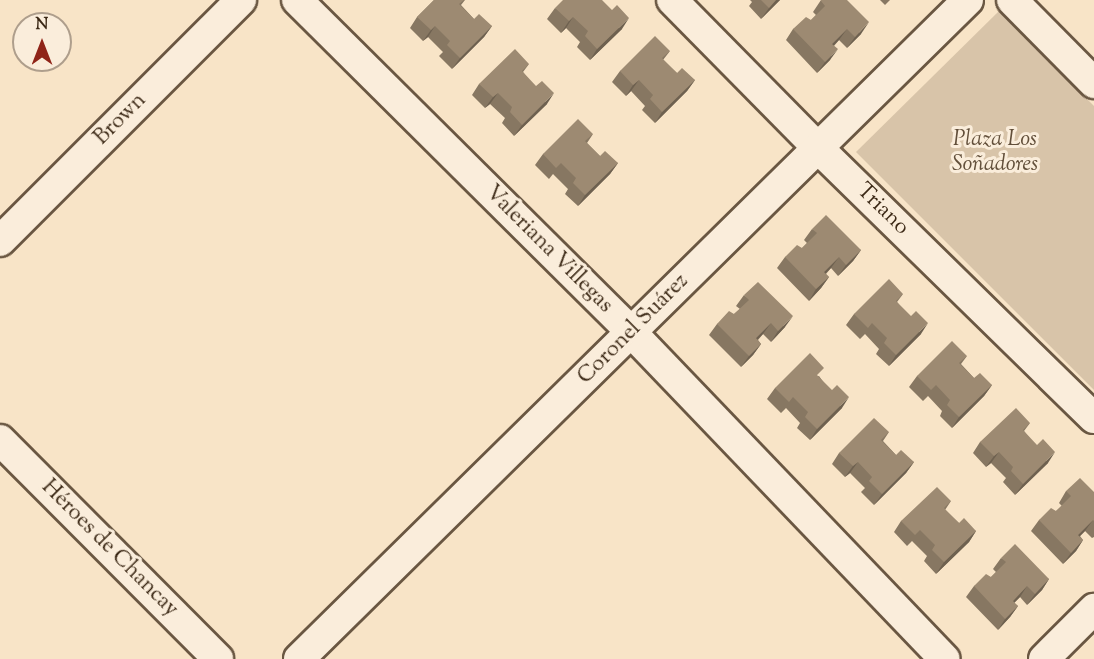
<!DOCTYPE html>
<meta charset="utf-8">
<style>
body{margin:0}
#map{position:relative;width:1094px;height:659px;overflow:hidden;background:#f8e4c7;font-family:"Sorts Mill Goudy",serif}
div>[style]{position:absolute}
.green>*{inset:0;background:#d8c4a9}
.roads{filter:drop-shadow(2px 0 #6a5742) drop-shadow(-2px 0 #6a5742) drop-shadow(0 2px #6a5742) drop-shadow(0 -2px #6a5742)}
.street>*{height:30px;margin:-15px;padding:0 15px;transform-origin:15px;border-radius:15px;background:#faeddb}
.wall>*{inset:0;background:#877762}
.shaded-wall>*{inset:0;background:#6e6150}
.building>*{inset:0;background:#9d8a72}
span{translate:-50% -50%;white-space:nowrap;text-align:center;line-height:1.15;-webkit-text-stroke:6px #faeddb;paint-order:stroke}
.street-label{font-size:22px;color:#3b2815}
.park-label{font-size:22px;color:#624f3a;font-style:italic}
.north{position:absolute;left:12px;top:12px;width:60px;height:60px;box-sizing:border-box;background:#faeddb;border:2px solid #ae9e8c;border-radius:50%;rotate:0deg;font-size:16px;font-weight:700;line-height:24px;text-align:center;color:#3b2815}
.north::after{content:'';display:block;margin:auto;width:21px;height:27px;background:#8f2418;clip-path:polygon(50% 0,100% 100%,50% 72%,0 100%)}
</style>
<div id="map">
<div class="green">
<div style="clip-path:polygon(999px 11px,1094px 106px,1094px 390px,856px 152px)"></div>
</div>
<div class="roads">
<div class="street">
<div style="left:297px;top:0;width:471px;rotate:44.8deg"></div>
<div style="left:631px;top:332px;width:453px;rotate:46.2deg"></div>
<div style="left:672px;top:0;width:208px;rotate:45.4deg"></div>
<div style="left:818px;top:148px;width:386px;rotate:44.4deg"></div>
<div style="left:1012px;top:0;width:117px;rotate:45.3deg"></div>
<div style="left:0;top:241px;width:341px;rotate:-45deg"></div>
<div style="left:0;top:440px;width:309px;rotate:45.1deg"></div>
<div style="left:299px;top:659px;width:939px;rotate:-44.57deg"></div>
<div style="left:1044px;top:659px;width:71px;rotate:-45deg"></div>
</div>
</div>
<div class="wall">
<div style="clip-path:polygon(434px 0,465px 0,461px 5px,474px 19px,492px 26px,484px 37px,452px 69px,439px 56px,443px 52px,428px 37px,423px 41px,410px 28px,417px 17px)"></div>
<div style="clip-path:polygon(750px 0,780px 0,761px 19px,749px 6px,752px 2px)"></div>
<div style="clip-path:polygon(821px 0,861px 34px,847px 48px,839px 40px,834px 46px,830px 60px,817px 73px,786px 40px,793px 29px,811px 20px,816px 15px,813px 12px)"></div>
<div style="clip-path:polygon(880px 0,890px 0,885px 5px)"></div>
<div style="clip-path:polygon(555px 8px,622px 29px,590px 60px,577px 47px,580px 42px,566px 28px,561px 33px,547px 19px)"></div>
<div style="clip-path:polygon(670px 51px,663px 60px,677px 73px,695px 80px,687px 91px,655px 123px,642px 110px,645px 106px,631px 91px,626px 96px,612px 82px,620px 71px)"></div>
<div style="clip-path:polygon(529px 64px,523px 72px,547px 104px,514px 136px,502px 123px,505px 118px,490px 104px,485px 108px,472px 95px,479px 84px)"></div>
<div style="clip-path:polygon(593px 134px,587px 143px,600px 156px,618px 163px,610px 174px,578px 206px,565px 194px,568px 189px,553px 174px,549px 179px,535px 165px,543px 154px)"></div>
<div style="clip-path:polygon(812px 229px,861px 250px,853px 261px,838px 276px,831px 268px,826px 274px,829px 277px,821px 288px,809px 301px,777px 268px,785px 257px,802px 248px,807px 243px,804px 240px)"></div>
<div style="clip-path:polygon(903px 294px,897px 302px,921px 334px,889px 366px,876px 354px,879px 349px,865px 334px,860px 339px,846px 325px,854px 314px)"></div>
<div style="clip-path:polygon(744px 295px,785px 327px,771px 342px,763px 334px,758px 340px,761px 344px,753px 355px,741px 367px,709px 335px,717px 324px,734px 314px,740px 309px,736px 306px)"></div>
<div style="clip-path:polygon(967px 356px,961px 364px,974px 378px,992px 385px,984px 396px,952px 428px,940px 416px,942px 411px,928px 396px,923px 401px,909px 387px,917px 376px)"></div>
<div style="clip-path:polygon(819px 376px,842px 408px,810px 440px,797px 428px,800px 423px,786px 408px,781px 413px,767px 399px,775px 388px)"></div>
<div style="clip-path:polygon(1030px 423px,1024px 431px,1048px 463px,1015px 495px,1003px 482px,1006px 478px,991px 463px,986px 467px,973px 453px,980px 442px)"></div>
<div style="clip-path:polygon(889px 432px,883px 441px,896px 455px,914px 462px,906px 473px,874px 505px,861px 492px,865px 488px,850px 473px,845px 477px,832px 464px,839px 453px)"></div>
<div style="clip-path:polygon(1066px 491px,1094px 492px,1094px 537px,1092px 538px,1085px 531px,1080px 536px,1083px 540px,1076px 551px,1063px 564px,1031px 531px,1039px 520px,1056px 511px,1062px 506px,1059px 503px)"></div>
<div style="clip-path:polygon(951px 501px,945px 510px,959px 523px,976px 531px,969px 542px,936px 574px,924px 561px,927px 556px,912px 541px,907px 546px,894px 532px,901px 521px)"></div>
<div style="clip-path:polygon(1001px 558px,1049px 579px,1042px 590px,1027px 605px,1020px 597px,1014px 603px,1018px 606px,1010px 617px,998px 630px,966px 597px,974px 586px,991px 577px,996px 572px,993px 569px)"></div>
</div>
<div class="shaded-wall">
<div style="clip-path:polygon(776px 0,780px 0,761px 19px,769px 8px)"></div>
<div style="clip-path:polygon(573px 17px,566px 28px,561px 33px,569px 21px)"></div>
<div style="clip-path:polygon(629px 18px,622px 29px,590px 60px,597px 49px)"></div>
<div style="clip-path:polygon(869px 22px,861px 34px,847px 48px,855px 37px)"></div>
<div style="clip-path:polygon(435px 26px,428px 37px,423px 41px,431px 30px)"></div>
<div style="clip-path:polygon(492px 26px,484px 37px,452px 69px,460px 58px)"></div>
<div style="clip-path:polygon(847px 29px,839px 40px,824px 55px,832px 44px)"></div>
<div style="clip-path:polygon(838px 49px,830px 60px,817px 73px,825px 62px)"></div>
<div style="clip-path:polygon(639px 80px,631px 91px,626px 96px,633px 85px)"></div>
<div style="clip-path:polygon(695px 80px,687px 91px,655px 123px,662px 112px)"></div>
<div style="clip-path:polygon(498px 93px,490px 104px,485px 108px,493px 97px)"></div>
<div style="clip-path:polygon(554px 93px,547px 104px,514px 136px,522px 125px)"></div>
<div style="clip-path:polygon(618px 163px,610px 174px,578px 206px,585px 195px)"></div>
<div style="clip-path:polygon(861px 250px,853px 261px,838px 276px,846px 265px)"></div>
<div style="clip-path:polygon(839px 257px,831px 268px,816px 283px,824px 272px)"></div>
<div style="clip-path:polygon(829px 277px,821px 288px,809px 301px,816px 289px)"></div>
<div style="clip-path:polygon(793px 316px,785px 327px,771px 342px,778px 331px)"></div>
<div style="clip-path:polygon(771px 323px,763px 334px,748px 349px,756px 338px)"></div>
<div style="clip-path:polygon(928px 323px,921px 334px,889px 366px,896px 355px)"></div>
<div style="clip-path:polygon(761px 344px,753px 355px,741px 367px,749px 356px)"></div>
<div style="clip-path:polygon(992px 385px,984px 396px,952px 428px,959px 417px)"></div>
<div style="clip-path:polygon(849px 397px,842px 408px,810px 440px,817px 429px)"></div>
<div style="clip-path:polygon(999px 452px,991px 463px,986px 467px,994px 456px)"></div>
<div style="clip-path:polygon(1055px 452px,1048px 463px,1015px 495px,1023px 484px)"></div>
<div style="clip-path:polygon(858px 462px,850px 473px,845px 477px,853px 466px)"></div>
<div style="clip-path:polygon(914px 462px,906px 473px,874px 505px,882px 494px)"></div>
<div style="clip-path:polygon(1093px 520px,1085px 531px,1070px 546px,1078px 535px)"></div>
<div style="clip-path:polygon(976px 531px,969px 542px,936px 574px,944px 562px)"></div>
<div style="clip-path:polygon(1083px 540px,1076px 551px,1063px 564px,1071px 553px)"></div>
<div style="clip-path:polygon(1049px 579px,1042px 590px,1027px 605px,1035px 594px)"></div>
<div style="clip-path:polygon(1027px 586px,1020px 597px,1005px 612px,1013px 601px)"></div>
<div style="clip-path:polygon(1018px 606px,1010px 617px,998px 630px,1005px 619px)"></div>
</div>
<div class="building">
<div style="clip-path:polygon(434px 0,464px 0,459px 4px,474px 19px,479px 14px,492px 26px,460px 58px,447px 45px,450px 41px,435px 26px,431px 30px,417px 17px)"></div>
<div style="clip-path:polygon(563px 0,602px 0,612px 10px,617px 5px,629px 18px,597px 49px,585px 36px,588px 31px,573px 17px,569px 21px,555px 8px)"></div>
<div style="clip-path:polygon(761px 0,776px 0,769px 8px)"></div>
<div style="clip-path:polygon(821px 0,847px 0,869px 22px,855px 37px,847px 29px,832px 44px,838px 49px,825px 62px,793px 29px,806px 17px,811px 20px,825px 6px,821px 1px)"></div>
<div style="clip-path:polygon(655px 36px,670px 51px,662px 58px,677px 73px,682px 68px,695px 80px,662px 112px,650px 99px,653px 95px,639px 80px,633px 85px,620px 71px)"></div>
<div style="clip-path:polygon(515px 49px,529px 64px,522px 71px,536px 86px,542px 81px,554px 93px,522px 125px,510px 112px,512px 107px,498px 93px,493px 97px,479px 84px)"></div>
<div style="clip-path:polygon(578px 119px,593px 134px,585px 141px,600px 156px,605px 151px,618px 163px,585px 195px,573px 183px,576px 178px,561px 163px,556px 168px,543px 154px)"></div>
<div style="clip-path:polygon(826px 215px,861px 250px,846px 265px,839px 257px,824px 272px,829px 277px,816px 289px,785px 257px,797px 245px,802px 248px,817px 233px,812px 229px)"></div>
<div style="clip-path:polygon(889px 279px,903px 294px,896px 301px,911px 316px,916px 311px,928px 323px,896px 355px,884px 343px,887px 338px,872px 323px,868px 328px,854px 314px)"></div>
<div style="clip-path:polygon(758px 282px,793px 316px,778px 331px,771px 323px,756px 338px,761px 344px,749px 356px,717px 324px,729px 311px,734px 314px,749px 300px,744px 295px)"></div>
<div style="clip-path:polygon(952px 341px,967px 356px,959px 363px,974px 378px,980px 373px,992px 385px,959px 417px,947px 405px,950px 400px,936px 385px,931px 390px,917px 376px)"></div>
<div style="clip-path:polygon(810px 353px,824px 368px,817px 375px,832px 390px,837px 385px,849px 397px,817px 429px,805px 417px,808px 412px,793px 397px,789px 402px,775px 388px)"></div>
<div style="clip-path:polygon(1016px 408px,1030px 423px,1023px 430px,1037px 445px,1043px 439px,1055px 452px,1023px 484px,1011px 471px,1013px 467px,999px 452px,994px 456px,980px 442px)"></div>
<div style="clip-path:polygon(874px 418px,889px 432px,881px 440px,896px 455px,901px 450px,914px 462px,882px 494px,869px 481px,872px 477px,858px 462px,853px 466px,839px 453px)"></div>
<div style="clip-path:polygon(1080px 478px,1094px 492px,1094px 521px,1093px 520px,1078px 535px,1083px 540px,1071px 553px,1039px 520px,1051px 508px,1056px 511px,1071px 496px,1066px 491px)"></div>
<div style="clip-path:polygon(937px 487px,951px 501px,944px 508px,959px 523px,964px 518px,976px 531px,944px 562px,932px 550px,935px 545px,920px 530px,915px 535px,901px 521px)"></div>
<div style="clip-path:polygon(1015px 544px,1049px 579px,1035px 594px,1027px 586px,1013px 601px,1018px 606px,1005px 619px,974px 586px,986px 574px,991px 577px,1006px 562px,1001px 558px)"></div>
</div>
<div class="street-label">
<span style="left:121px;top:120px;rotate:-45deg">Brown</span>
<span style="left:882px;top:210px;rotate:44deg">Triano</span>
<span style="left:548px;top:250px;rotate:45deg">Valeriana Villegas</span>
<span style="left:634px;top:330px;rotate:-45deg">Coronel Suárez</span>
<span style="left:109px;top:549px;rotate:45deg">Héroes de Chancay</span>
</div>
<div class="park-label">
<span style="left:995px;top:153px">Plaza Los<br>Soñadores</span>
</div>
<div class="north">N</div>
</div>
